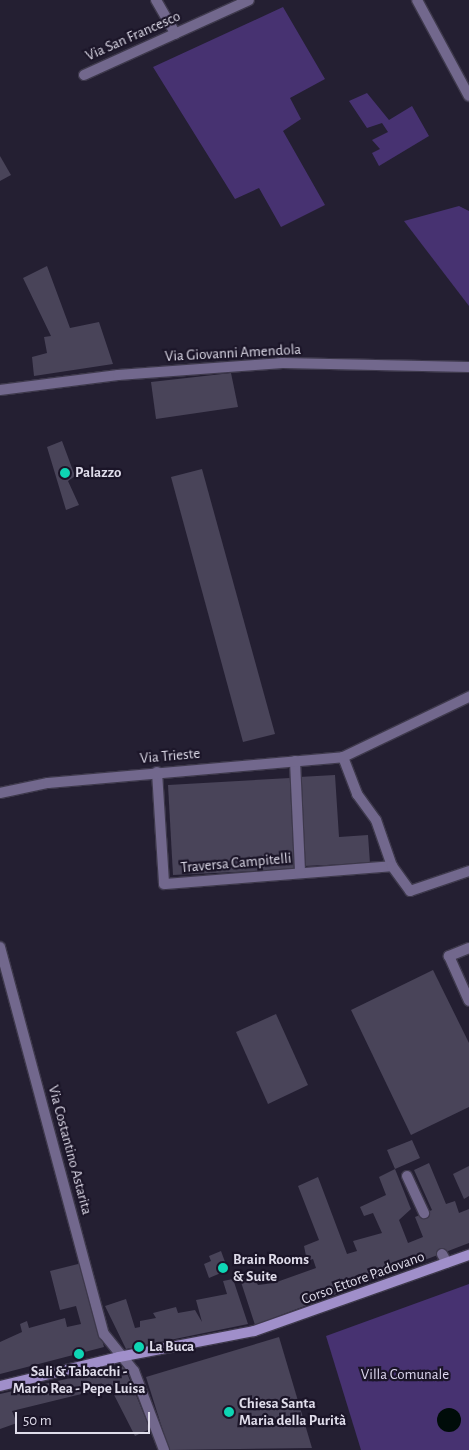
<!DOCTYPE html>
<meta charset="utf-8">
<style>
body{margin:0}
#map{position:relative;width:469px;height:1450px;overflow:hidden;background:#241f32;font-family:"Alegreya Sans",sans-serif}
div>[style]{position:absolute}
.green>*{inset:0;background:#473271}
.water>*{inset:0;background:#000c09}
.round{border-radius:50%}
.building>*{inset:0;background:#494459}
.roads{filter:drop-shadow(1px 0 #3e394c) drop-shadow(-1px 0 #3e394c) drop-shadow(0 1px #3e394c) drop-shadow(0 -1px #3e394c)}
.lane>*{height:10px;margin:-5px;padding:0 5px;transform-origin:5px;border-radius:5px;background:#72688d}
.street>*{height:10px;margin:-5px;padding:0 5px;transform-origin:5px;border-radius:5px;background:#72688d}
.secondary>*{height:10px;margin:-5px;padding:0 5px;transform-origin:5px;border-radius:5px;background:#a08fca}
.dots>*{width:14px;height:14px;translate:-50% -50%;box-sizing:border-box;border:2px solid #1b1528;border-radius:50%}
span{translate:-50% -50%;white-space:nowrap;text-align:center;line-height:1.15;-webkit-text-stroke:4.5px #1b1528;paint-order:stroke}
.street-label{font-size:15px;color:#dfdcea}
.poi-label{font-size:15px;color:#dfdcea;font-weight:700}
.left{translate:0 -50%;text-align:left}
.park-label{font-size:15px;color:#ddd7ee}
.scale{position:absolute;left:15px;top:1412px;width:135px;height:22px;box-sizing:border-box;border:2px solid #dfdcea;border-top:0;padding-left:6px;font-size:15px;line-height:18px;white-space:nowrap;color:#dfdcea;-webkit-text-stroke:4px #1b1528;paint-order:stroke}
</style>
<div id="map">
<div class="green">
<div style="clip-path:polygon(283px 7px,325px 79px,290px 98px,301px 119px,283px 131px,325px 205px,281px 227px,259px 188px,235px 199px,153px 67px)"></div>
<div style="clip-path:polygon(367px 93px,389px 120px,412px 106px,429px 136px,379px 166px,372px 153px,380px 149px,372px 140px,388px 132px,382px 123px,367px 128px,349px 101px)"></div>
<div style="clip-path:polygon(459px 206px,469px 211px,469px 306px,404px 221px)"></div>
<div style="clip-path:polygon(469px 1284px,469px 1450px,361px 1450px,326px 1336px)"></div>
</div>
<div class="water">
<div class="round" style="left:437px;top:1408px;width:24px;height:24px"></div>
</div>
<div class="building">
<div style="clip-path:polygon(0 156px,11px 175px,0 181px)"></div>
<div style="clip-path:polygon(47px 266px,70px 328px,99px 322px,113px 364px,34px 376px,32px 357px,47px 353px,44px 337px,51px 336px,23px 278px)"></div>
<div style="clip-path:polygon(231px 373px,238px 407px,156px 419px,151px 382px)"></div>
<div style="clip-path:polygon(62px 441px,75px 476px,68px 481px,79px 505px,66px 510px,47px 447px)"></div>
<div style="clip-path:polygon(202px 469px,275px 734px,243px 742px,171px 477px)"></div>
<div style="clip-path:polygon(335px 775px,339px 837px,368px 835px,370px 863px,304px 866px,299px 777px)"></div>
<div style="clip-path:polygon(290px 778px,295px 869px,173px 875px,168px 785px)"></div>
<div style="clip-path:polygon(433px 970px,469px 1043px,469px 1107px,411px 1135px,351px 1010px)"></div>
<div style="clip-path:polygon(276px 1014px,308px 1085px,268px 1104px,236px 1032px)"></div>
<div style="clip-path:polygon(412px 1140px,420px 1158px,395px 1169px,411px 1209px,399px 1220px,408px 1243px,423px 1237px,415px 1217px,432px 1210px,414px 1170px,429px 1163px,446px 1204px,455px 1201px,459px 1213px,469px 1209px,469px 1243px,255px 1325px,240px 1279px,252px 1275px,258px 1285px,274px 1283px,316px 1268px,313px 1259px,307px 1261px,304px 1246px,319px 1240px,298px 1186px,318px 1177px,347px 1254px,357px 1251px,353px 1241px,382px 1233px,373px 1213px,364px 1216px,360px 1207px,386px 1195px,379px 1177px,395px 1169px,387px 1150px)"></div>
<div style="clip-path:polygon(469px 1166px,469px 1196px,464px 1199px,453px 1174px)"></div>
<div style="clip-path:polygon(221px 1251px,228px 1270px,209px 1278px,204px 1264px,211px 1261px,209px 1256px)"></div>
<div style="clip-path:polygon(82px 1263px,104px 1347px,0 1374px,0 1342px,22px 1332px,20px 1324px,27px 1321px,29px 1328px,65px 1318px,67px 1327px,81px 1324px,76px 1306px,60px 1310px,50px 1271px)"></div>
<div style="clip-path:polygon(233px 1279px,248px 1324px,126px 1349px,105px 1306px,126px 1299px,135px 1328px,140px 1327px,140px 1321px,156px 1318px,153px 1313px,176px 1307px,178px 1313px,195px 1310px,202px 1322px,196px 1300px,227px 1294px,223px 1281px)"></div>
<div style="clip-path:polygon(279px 1337px,312px 1448px,169px 1450px,146px 1377px)"></div>
<div style="clip-path:polygon(124px 1366px,150px 1429px,135px 1436px,110px 1387px,12px 1411px,17px 1423px,0 1429px,0 1394px)"></div>
</div>
<div class="roads">
<div class="lane">
<div style="left:157px;top:772px;width:112px;rotate:86.4deg"></div>
<div style="left:164px;top:884px;width:229px;rotate:-4.5deg"></div>
<div style="left:469px;top:948px;width:22px;rotate:158deg"></div>
<div style="left:449px;top:956px;width:49px;rotate:66deg"></div>
<div style="left:407px;top:1176px;width:41px;rotate:65.3deg"></div>
<div style="left:442px;top:1254px;width:10px;rotate:61deg"></div>
</div>
<div class="street">
<div style="left:156px;top:0;width:39px;rotate:60deg"></div>
<div style="left:417px;top:0;width:109px;rotate:61.6deg"></div>
<div style="left:84px;top:75px;width:181px;rotate:-24.4deg"></div>
<div style="left:0;top:390px;width:119px;rotate:-7.2deg"></div>
<div style="left:118px;top:375px;width:165px;rotate:-4.2deg"></div>
<div style="left:283px;top:363px;width:186px;rotate:1.2deg"></div>
<div style="left:343px;top:757px;width:40px;rotate:69deg"></div>
<div style="left:357px;top:794px;width:32px;rotate:54deg"></div>
<div style="left:376px;top:820px;width:49px;rotate:70.8deg"></div>
<div style="left:392px;top:866px;width:31px;rotate:54deg"></div>
<div style="left:410px;top:891px;width:62px;rotate:-18.7deg"></div>
<div style="left:295px;top:761px;width:112px;rotate:87.4deg"></div>
<div style="left:0;top:793px;width:49px;rotate:-11.8deg"></div>
<div style="left:48px;top:783px;width:296px;rotate:-5deg"></div>
<div style="left:343px;top:757px;width:140px;rotate:-25.5deg"></div>
<div style="left:0;top:947px;width:401px;rotate:75deg"></div>
<div style="left:104px;top:1334px;width:48px;rotate:51deg"></div>
<div style="left:134px;top:1371px;width:85px;rotate:69.2deg"></div>
</div>
<div class="secondary">
<div style="left:0;top:1386px;width:122px;rotate:-13.7deg"></div>
<div style="left:119px;top:1357px;width:137px;rotate:-10.9deg"></div>
<div style="left:254px;top:1331px;width:228px;rotate:-19.5deg"></div>
</div>
</div>
<div class="dots">
<div style="left:65px;top:473px;background:#0ed5b4"></div>
<div style="left:223px;top:1268px;background:#0ed5b4"></div>
<div style="left:139px;top:1347px;background:#0ed5b4"></div>
<div style="left:79px;top:1354px;background:#0ed5b4"></div>
<div style="left:229px;top:1412px;background:#0ed5b4"></div>
</div>
<div class="street-label">
<span style="left:133px;top:36px;rotate:-24deg">Via San Francesco</span>
<span style="left:233px;top:353px;rotate:-3deg">Via Giovanni Amendola</span>
<span style="left:170px;top:756px;rotate:-5deg">Via Trieste</span>
<span style="left:236px;top:863px;rotate:-5deg">Traversa Campitelli</span>
<span style="left:70px;top:1150px;rotate:75deg">Via Costantino Astarita</span>
<span style="left:363px;top:1278px;rotate:-20deg">Corso Ettore Padovano</span>
</div>
<div class="poi-label">
<span class="left" style="left:75px;top:473px">Palazzo</span>
<span class="left" style="left:233px;top:1268px">Brain Rooms<br>&amp; Suite</span>
<span class="left" style="left:149px;top:1347px">La Buca</span>
<span style="left:79px;top:1380px">Sali &amp; Tabacchi -<br>Mario Rea - Pepe Luisa</span>
<span class="left" style="left:239px;top:1412px">Chiesa Santa<br>Maria della Purità</span>
</div>
<div class="park-label">
<span style="left:405px;top:1375px">Villa Comunale</span>
</div>
<div class="scale">50 m</div>
</div>
